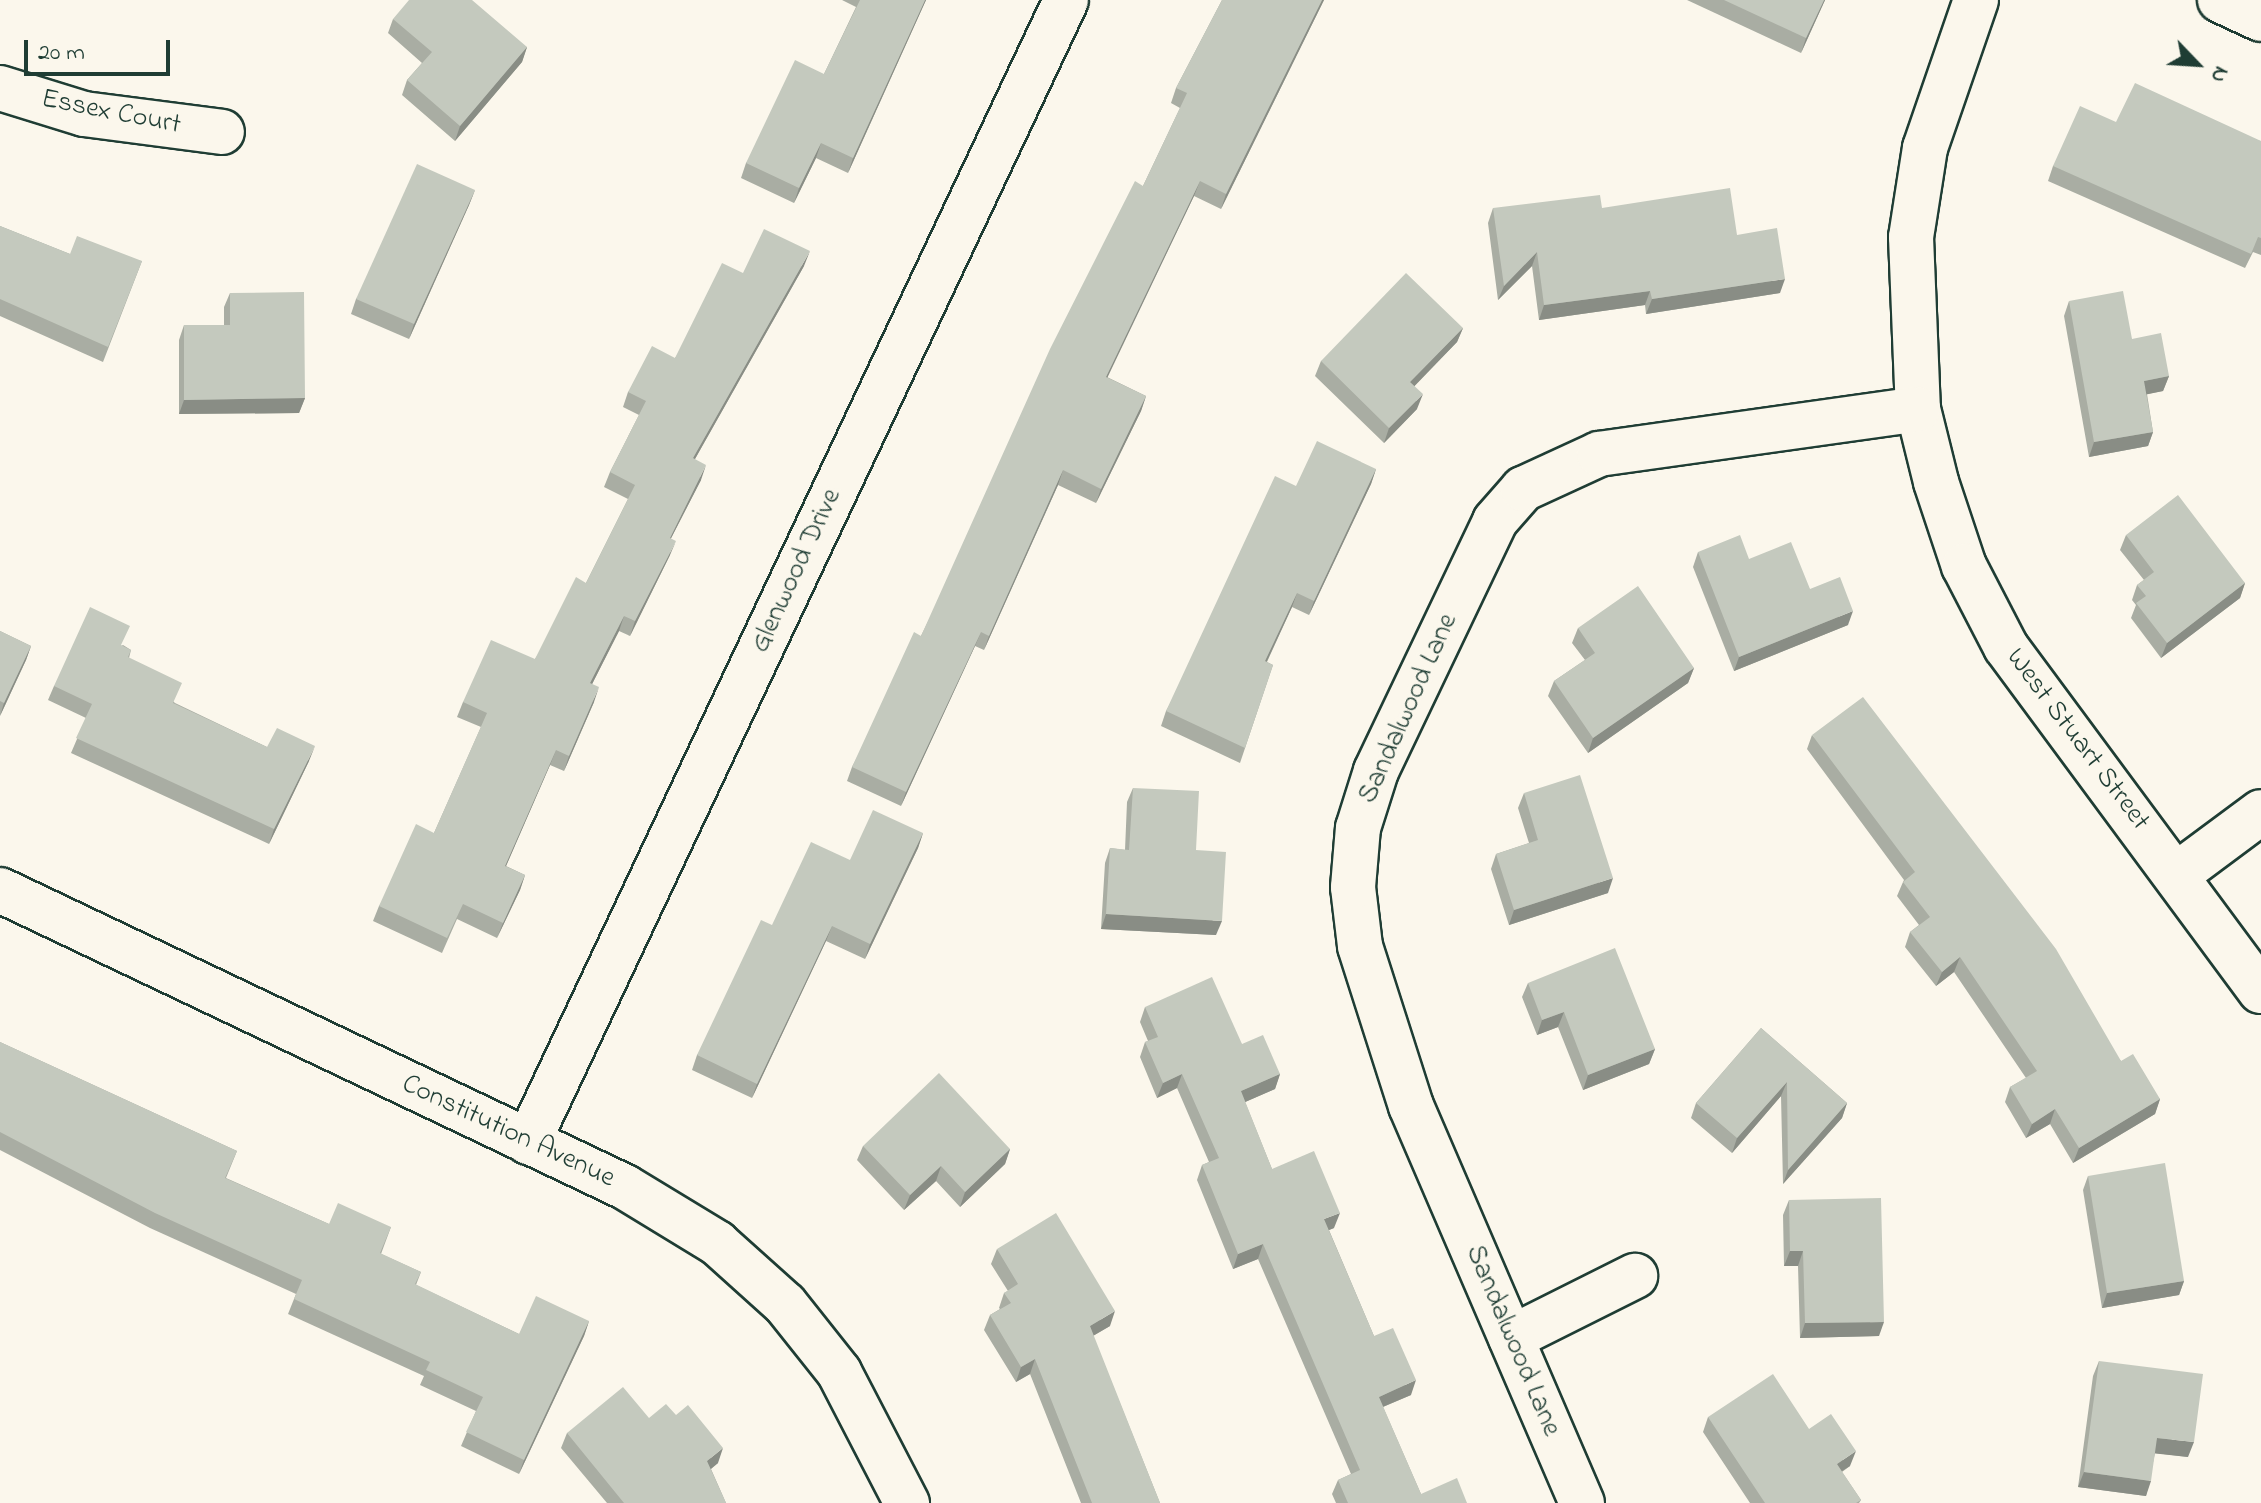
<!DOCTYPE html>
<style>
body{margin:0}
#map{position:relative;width:2261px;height:1503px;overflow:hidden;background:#fbf7ec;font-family:"Indie Flower",sans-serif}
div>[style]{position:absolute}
.roads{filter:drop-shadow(2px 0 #1f3d34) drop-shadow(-2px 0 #1f3d34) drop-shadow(0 2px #1f3d34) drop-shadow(0 -2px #1f3d34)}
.street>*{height:44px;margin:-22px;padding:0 22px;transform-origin:22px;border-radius:22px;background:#fbf7ec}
.wall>*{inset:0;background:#a9ada3}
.shaded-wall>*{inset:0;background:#898d85}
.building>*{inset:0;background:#c4c9be}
span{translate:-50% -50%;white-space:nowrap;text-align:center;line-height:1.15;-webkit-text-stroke:7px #fbf7ec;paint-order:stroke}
.street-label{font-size:28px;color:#1f3d34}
.north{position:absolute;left:2157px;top:24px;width:80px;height:80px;-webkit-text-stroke:6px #fbf7ec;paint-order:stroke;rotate:115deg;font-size:22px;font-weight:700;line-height:32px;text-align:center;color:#1f3d34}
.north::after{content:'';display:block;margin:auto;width:28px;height:36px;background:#1f3d34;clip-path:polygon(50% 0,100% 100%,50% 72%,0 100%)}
.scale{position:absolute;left:24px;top:40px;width:146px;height:36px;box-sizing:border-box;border:4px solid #1f3d34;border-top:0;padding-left:10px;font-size:24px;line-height:28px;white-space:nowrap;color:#1f3d34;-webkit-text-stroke:6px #fbf7ec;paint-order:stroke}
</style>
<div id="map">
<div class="roads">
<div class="street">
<div style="left:1976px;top:0;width:157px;rotate:109deg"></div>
<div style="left:1925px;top:148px;width:90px;rotate:98.9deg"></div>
<div style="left:1911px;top:237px;width:172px;rotate:87.7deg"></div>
<div style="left:1918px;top:409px;width:75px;rotate:76.1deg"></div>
<div style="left:1936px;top:482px;width:89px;rotate:71.6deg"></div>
<div style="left:1964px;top:566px;width:91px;rotate:62.6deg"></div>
<div style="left:2006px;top:647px;width:428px;rotate:53.5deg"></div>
<div style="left:2220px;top:0;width:45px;rotate:24.9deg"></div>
<div style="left:0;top:88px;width:88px;rotate:17.2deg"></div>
<div style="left:84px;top:114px;width:139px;rotate:7.4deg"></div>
<div style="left:2179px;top:873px;width:102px;rotate:-36.6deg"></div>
<div style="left:0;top:890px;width:692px;rotate:25.42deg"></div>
<div style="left:625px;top:1187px;width:108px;rotate:31.3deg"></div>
<div style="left:717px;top:1243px;width:91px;rotate:41.9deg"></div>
<div style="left:785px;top:1304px;width:87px;rotate:51.5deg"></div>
<div style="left:839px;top:1372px;width:148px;rotate:62.6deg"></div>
<div style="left:528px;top:1142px;width:1262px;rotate:-64.77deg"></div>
<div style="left:1511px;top:1338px;width:139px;rotate:-26.6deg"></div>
<div style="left:1582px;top:1503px;width:432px;rotate:-113.3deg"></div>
<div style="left:1411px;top:1106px;width:168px;rotate:-107.7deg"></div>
<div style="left:1360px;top:946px;width:59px;rotate:-96.8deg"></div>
<div style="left:1353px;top:887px;width:59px;rotate:-85.2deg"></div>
<div style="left:1358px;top:828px;width:60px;rotate:-72.5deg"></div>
<div style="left:1376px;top:771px;width:277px;rotate:-64.5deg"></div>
<div style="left:1495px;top:521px;width:43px;rotate:-48.8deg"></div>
<div style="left:1523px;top:489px;width:84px;rotate:-24.7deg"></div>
<div style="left:1599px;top:454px;width:322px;rotate:-8deg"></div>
</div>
</div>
<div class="wall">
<div style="clip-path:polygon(842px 0,926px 0,848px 173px,816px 158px,794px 203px,741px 178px,746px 163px,824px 74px,856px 7px)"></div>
<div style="clip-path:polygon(1222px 0,1324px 0,1221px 209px,1194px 196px,1107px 377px,1146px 396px,1141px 411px,1096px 503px,1058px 485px,984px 650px,975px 646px,901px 806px,847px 781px,852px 767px,921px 636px,1143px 186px,1180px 108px,1171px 103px,1176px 88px)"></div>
<div style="clip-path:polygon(1687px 0,1825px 0,1801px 53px)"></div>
<div style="clip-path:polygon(393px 19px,527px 47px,522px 62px,455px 141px,402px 95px,407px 80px,422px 63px,388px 33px)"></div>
<div style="clip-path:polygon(2116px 122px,2261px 141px,2261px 255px,2253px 252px,2245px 268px,2048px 181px,2053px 166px)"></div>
<div style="clip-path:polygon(475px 190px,469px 205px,409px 339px,351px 314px,356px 299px)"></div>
<div style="clip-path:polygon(1493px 208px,1602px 208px,1737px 235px,1780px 293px,1646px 314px,1645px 305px,1539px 320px,1532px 266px,1498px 300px,1488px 223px)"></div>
<div style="clip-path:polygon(0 226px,70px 254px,142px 261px,103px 362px,0 316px)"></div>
<div style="clip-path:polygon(804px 266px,695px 459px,701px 480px,671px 538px,670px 555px,630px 636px,619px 631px,592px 684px,594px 702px,564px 771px,550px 765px,506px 866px,525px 875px,520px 890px,497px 938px,457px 919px,442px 953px,373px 921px,379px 906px,434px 833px,481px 727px,457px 717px,463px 702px,535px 659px,586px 583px,628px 499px,604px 487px,610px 472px,639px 415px,623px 407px,628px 392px,675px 358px,743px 273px)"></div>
<div style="clip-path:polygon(230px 293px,305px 398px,299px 413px,179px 414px,179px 340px,184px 325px,224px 325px,224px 307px)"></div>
<div style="clip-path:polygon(2069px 301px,2132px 339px,2169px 376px,2163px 391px,2147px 394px,2153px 432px,2148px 446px,2089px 457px,2064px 316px)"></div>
<div style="clip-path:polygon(1463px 328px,1457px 342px,1414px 386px,1417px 409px,1384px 443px,1315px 376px,1321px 361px)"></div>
<div style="clip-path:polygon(1376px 469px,1371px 484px,1309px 615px,1292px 607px,1267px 662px,1273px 665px,1240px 763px,1161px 726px,1166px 711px,1296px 486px)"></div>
<div style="clip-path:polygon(2126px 535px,2245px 583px,2240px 598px,2161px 658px,2131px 618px,2136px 605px,2132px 600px,2137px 585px,2144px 580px,2120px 550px)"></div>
<div style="clip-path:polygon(1698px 552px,1749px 559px,1810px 589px,1848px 625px,1734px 671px,1693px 567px)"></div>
<div style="clip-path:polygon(1578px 628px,1694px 668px,1688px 683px,1588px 753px,1548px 696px,1554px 681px,1585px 660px,1572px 643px)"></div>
<div style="clip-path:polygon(0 631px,31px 646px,26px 660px,0 716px)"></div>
<div style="clip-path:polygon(123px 645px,131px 650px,129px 658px,175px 703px,267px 747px,309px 761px,269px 844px,71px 753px,86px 718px,48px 700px,54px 686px)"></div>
<div style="clip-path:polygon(1812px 735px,2121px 1061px,2160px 1099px,2155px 1114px,2073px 1163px,2050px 1124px,2026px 1138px,2005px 1102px,2010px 1087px,2026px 1078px,1954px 972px,1936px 986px,1905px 947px,1910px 932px,1919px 925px,1897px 896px,1903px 882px,1904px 880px,1807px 749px)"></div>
<div style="clip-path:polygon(1133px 788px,1196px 850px,1216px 935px,1101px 929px,1105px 863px,1110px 848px,1125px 850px,1127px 802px)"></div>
<div style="clip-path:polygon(1524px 793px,1608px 893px,1509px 925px,1491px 869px,1496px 854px,1529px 843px,1518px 808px)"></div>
<div style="clip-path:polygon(923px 833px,918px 848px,865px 959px,826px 941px,752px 1098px,692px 1070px,697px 1055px,850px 860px)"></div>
<div style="clip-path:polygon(1528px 983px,1655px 1049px,1649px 1064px,1583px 1090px,1558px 1027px,1537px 1035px,1522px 997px)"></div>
<div style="clip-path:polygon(1145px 1007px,1242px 1044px,1280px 1074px,1275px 1089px,1245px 1102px,1272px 1169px,1334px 1228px,1329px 1230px,1374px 1336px,1411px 1395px,1383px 1407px,1421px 1494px,1467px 1503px,1336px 1503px,1332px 1494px,1338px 1480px,1351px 1474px,1258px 1259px,1233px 1269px,1197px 1180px,1202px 1165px,1209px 1162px,1177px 1088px,1157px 1098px,1140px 1057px,1145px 1042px,1148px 1041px,1140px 1022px)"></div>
<div style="clip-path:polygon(1761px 1028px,1847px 1103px,1842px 1118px,1783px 1184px,1781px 1096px,1732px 1153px,1691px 1118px,1696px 1103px)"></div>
<div style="clip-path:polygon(0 1042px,237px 1151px,226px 1178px,329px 1224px,391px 1227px,381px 1254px,421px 1272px,416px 1285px,519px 1334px,589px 1321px,584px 1336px,519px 1474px,461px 1446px,476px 1411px,420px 1385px,424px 1376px,288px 1314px,296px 1294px,150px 1228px,0 1150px)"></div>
<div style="clip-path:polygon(863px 1146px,1010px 1149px,1005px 1164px,960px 1207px,936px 1181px,904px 1210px,857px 1160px)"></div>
<div style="clip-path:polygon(2088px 1176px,2184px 1281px,2179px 1295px,2102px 1308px,2083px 1190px)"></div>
<div style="clip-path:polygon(1789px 1200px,1879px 1336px,1800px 1338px,1798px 1266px,1784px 1266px,1783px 1215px)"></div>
<div style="clip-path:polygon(997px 1249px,1110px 1326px,1093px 1336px,1160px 1503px,1081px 1503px,1030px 1374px,1016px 1382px,984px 1330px,990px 1315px,1000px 1309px,999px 1308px,1004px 1293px,1008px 1291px,991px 1264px)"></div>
<div style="clip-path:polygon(2099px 1361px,2188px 1457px,2155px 1453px,2146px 1496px,2078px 1487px,2093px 1376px)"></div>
<div style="clip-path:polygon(1708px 1417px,1809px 1429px,1850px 1466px,1842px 1472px,1861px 1500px,1859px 1503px,1750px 1503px,1703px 1432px)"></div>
<div style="clip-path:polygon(649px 1418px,718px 1463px,711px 1469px,726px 1503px,607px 1503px,561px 1448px,567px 1433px)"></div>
</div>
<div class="shaded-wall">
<div style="clip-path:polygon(925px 0,926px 0,848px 173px,853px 158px)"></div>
<div style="clip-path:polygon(1322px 0,1324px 0,1221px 209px,1226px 194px)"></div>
<div style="clip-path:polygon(1824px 0,1825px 0,1801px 53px,1806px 38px)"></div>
<div style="clip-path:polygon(527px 47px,522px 62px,455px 141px,460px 126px)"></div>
<div style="clip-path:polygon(821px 143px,816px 158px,794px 203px,799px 188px)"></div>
<div style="clip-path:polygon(1200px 181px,1194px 196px,1101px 391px,1106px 377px)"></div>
<div style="clip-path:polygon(475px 190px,469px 205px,409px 339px,414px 324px)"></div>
<div style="clip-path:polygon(810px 251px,804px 266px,687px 473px,693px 458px)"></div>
<div style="clip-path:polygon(1537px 252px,1532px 266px,1498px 300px,1504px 286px)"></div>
<div style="clip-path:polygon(1785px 279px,1780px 293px,1646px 314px,1652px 299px)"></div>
<div style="clip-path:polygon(1650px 291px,1645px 305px,1539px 320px,1544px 305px)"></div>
<div style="clip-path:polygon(1463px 328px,1457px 342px,1405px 396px,1410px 382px)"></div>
<div style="clip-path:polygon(2169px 376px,2163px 391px,2139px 396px,2144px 381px)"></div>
<div style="clip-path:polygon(1423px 394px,1417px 409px,1384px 443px,1389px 428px)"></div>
<div style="clip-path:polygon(1146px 396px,1141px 411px,1096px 503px,1101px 489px)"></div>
<div style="clip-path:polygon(305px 398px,299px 413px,179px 414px,184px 400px)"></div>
<div style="clip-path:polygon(2153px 432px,2148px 446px,2089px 457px,2094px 442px)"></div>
<div style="clip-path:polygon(706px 465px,701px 480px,664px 552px,670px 538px)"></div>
<div style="clip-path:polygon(1376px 469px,1371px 484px,1309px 615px,1314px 601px)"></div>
<div style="clip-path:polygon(1063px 470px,1058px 485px,984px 650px,989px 636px)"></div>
<div style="clip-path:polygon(676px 541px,670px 555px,630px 636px,635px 621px)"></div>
<div style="clip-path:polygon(2245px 583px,2240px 598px,2161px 658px,2167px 643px)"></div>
<div style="clip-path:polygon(1297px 593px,1292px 607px,1260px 676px,1265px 661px)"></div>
<div style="clip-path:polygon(1853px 611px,1848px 625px,1734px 671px,1739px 657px)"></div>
<div style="clip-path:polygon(624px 616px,619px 631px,585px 698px,590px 683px)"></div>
<div style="clip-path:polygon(981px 632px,975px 646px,901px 806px,906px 792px)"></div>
<div style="clip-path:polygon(31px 646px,26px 660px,0 716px,4px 703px)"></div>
<div style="clip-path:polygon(1694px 668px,1688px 683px,1588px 753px,1593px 738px)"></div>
<div style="clip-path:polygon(599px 687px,594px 702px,564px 771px,569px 756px)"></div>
<div style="clip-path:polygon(315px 746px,309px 761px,269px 844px,274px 829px)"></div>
<div style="clip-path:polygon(556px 750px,550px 765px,500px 880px,505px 866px)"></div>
<div style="clip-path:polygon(923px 833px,918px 848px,865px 959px,870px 944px)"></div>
<div style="clip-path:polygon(525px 875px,520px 890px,497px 938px,503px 923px)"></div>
<div style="clip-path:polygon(1613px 878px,1608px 893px,1509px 925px,1514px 910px)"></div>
<div style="clip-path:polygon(1106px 914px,1222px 921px,1216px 935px,1101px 929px)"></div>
<div style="clip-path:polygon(832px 926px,826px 941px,752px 1098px,757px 1084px)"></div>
<div style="clip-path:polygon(1960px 957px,1954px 972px,1936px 986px,1942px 972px)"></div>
<div style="clip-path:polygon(1564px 1012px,1558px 1027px,1537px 1035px,1542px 1020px)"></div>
<div style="clip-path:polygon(1655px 1049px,1649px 1064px,1583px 1090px,1588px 1075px)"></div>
<div style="clip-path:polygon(1182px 1074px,1177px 1088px,1157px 1098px,1163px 1083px)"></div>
<div style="clip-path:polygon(1280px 1074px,1275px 1089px,1236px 1106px,1241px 1091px)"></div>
<div style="clip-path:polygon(1787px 1082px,1781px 1096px,1732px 1153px,1737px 1138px)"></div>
<div style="clip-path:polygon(2160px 1099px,2155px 1114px,2073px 1163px,2079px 1148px)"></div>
<div style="clip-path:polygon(1847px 1103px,1842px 1118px,1783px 1184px,1788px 1170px)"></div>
<div style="clip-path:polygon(2055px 1109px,2050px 1124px,2026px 1138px,2032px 1124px)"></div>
<div style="clip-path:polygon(1010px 1149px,1005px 1164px,960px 1207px,965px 1192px)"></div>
<div style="clip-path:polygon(941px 1166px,936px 1181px,904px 1210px,910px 1195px)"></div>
<div style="clip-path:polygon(1340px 1213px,1334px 1228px,1319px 1234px,1324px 1219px)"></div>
<div style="clip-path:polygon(1263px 1244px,1258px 1259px,1233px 1269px,1238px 1254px)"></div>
<div style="clip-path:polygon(1790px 1251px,1803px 1251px,1798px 1266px,1784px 1266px)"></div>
<div style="clip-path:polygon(2184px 1281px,2179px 1295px,2102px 1308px,2107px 1293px)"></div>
<div style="clip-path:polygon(1115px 1311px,1110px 1326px,1084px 1341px,1090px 1326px)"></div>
<div style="clip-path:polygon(589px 1321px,584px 1336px,519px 1474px,524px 1460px)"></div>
<div style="clip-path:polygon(1884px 1322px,1879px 1336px,1800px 1338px,1805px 1323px)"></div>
<div style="clip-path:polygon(1035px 1359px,1030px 1374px,1016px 1382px,1021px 1367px)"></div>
<div style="clip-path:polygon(1416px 1380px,1411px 1395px,1373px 1411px,1379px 1397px)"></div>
<div style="clip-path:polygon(2157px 1438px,2194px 1442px,2188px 1457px,2151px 1453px)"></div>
<div style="clip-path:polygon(723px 1448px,718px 1463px,702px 1476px,707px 1461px)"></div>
<div style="clip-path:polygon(1856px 1451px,1850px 1466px,1831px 1478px,1837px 1464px)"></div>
<div style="clip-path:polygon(2084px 1472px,2151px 1481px,2146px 1496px,2078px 1487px)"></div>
</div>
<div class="building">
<div style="clip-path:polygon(409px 0,472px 0,527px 47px,460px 126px,407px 80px,432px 52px,393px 19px)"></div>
<div style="clip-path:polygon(860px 0,925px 0,853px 158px,821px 143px,799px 188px,746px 163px,795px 60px,824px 74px)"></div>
<div style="clip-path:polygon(1222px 0,1322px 0,1226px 194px,1200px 181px,1106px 377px,1146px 396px,1101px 489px,1063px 470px,989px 636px,981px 632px,906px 792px,852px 767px,914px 632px,921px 636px,1050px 349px,1135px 181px,1143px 186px,1187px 93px,1176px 88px)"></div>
<div style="clip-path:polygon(1724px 0,1824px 0,1806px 38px)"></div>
<div style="clip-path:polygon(2135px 83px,2261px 141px,2261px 238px,2258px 237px,2251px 254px,2053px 166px,2080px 106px,2116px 122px)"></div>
<div style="clip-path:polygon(417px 164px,475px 190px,414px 324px,356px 299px)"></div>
<div style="clip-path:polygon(1730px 188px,1737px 235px,1777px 228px,1785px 279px,1652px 299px,1650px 291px,1544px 305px,1537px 252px,1504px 286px,1493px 208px,1600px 195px,1602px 208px)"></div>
<div style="clip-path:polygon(0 226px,70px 254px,77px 236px,142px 261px,108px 347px,0 299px)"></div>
<div style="clip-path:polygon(764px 229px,810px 251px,693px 458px,706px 465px,670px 538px,676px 541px,635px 621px,624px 616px,590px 683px,599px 687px,569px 756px,556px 750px,505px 866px,525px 875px,503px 923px,463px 904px,447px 938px,379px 906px,416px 824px,434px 833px,487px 713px,463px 702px,491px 640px,535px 659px,576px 577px,586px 583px,635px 485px,610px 472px,646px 401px,628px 392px,652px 346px,675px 358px,722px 263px,743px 273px)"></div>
<div style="clip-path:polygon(1406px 273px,1463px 328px,1410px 382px,1423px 394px,1389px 428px,1321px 361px)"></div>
<div style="clip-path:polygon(2123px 291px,2132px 339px,2161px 333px,2169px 376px,2144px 381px,2153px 432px,2094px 442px,2069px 301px)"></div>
<div style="clip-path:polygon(304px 292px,305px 398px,184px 400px,184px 325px,230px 325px,230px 293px)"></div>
<div style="clip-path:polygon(1317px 441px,1376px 469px,1314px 601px,1297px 593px,1265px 661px,1273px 665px,1245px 748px,1166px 711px,1275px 476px,1296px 486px)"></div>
<div style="clip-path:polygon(2178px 495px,2245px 583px,2167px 643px,2136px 603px,2146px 596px,2137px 585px,2154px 572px,2126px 535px)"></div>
<div style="clip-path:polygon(1740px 535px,1749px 559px,1791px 542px,1810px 589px,1840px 577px,1853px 611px,1739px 657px,1698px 552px)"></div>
<div style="clip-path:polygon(1638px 586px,1694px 668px,1593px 738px,1554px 681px,1595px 653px,1578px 628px)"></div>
<div style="clip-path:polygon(90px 607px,130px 626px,121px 645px,131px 650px,128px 657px,182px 683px,173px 703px,267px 747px,277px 728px,315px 746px,274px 829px,76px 738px,92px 704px,54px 686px)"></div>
<div style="clip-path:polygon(0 631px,31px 646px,4px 703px,0 701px)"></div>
<div style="clip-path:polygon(1863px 697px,2056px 949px,2121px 1061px,2133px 1054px,2160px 1099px,2079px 1148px,2055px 1109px,2032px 1124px,2010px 1087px,2037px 1071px,1960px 957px,1942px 972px,1910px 932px,1930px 917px,1903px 882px,1915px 872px,1812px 735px)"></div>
<div style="clip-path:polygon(1580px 775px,1613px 878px,1514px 910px,1496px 854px,1538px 840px,1524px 793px)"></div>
<div style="clip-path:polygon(1133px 788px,1199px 791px,1196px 850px,1226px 852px,1222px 921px,1106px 914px,1110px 848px,1129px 850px)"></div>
<div style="clip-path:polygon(873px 810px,923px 833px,870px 944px,832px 926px,757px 1084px,697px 1055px,761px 920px,772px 925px,811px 842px,850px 860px)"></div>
<div style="clip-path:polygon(1615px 948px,1655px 1049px,1588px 1075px,1564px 1012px,1542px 1020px,1528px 983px)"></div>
<div style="clip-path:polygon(1212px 977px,1242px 1044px,1263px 1035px,1280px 1074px,1241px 1091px,1272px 1169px,1314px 1151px,1340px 1213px,1324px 1219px,1374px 1336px,1393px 1328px,1416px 1380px,1379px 1397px,1421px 1494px,1457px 1478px,1467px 1503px,1348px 1503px,1338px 1480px,1360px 1470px,1263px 1244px,1238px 1254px,1202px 1165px,1219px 1158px,1182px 1074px,1163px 1083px,1145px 1042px,1158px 1037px,1145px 1007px)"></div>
<div style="clip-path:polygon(1761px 1028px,1847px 1103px,1788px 1170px,1787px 1082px,1737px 1138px,1696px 1103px)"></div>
<div style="clip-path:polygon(0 1042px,237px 1151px,225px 1178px,329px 1224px,338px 1203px,391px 1227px,380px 1253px,421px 1272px,415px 1284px,519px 1334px,536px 1296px,589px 1321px,524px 1460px,466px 1432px,483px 1397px,426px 1370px,430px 1362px,294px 1299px,302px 1280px,155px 1213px,0 1132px)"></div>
<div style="clip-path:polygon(939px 1073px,1010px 1149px,965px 1192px,941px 1166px,910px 1195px,863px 1146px)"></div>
<div style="clip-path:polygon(2165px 1163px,2184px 1281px,2107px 1293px,2088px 1176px)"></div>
<div style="clip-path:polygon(1881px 1198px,1884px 1322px,1805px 1323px,1803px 1251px,1790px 1251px,1789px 1200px)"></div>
<div style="clip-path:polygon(1056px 1213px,1115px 1311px,1090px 1326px,1160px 1503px,1092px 1503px,1035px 1359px,1021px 1367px,990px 1315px,1011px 1303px,1004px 1293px,1018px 1284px,997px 1249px)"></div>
<div style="clip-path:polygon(2099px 1361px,2203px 1374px,2194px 1442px,2157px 1438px,2151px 1481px,2084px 1472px)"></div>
<div style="clip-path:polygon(1773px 1374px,1809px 1429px,1831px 1414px,1856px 1451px,1837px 1464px,1861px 1500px,1856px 1503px,1765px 1503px,1708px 1417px)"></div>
<div style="clip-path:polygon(623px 1387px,649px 1418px,666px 1404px,676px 1415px,688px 1405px,723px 1448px,707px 1461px,726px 1503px,624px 1503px,567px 1433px)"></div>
</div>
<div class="street-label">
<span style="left:111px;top:113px;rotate:11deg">Essex Court</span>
<span style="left:797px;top:571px;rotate:-65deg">Glenwood Drive</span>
<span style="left:1409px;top:709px;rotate:-66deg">Sandalwood Lane</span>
<span style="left:2077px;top:740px;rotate:53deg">West Stuart Street</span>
<span style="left:508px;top:1132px;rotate:25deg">Constitution Avenue</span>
<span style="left:1512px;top:1341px;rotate:67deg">Sandalwood Lane</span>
</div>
<div class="north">N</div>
<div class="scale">20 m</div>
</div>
